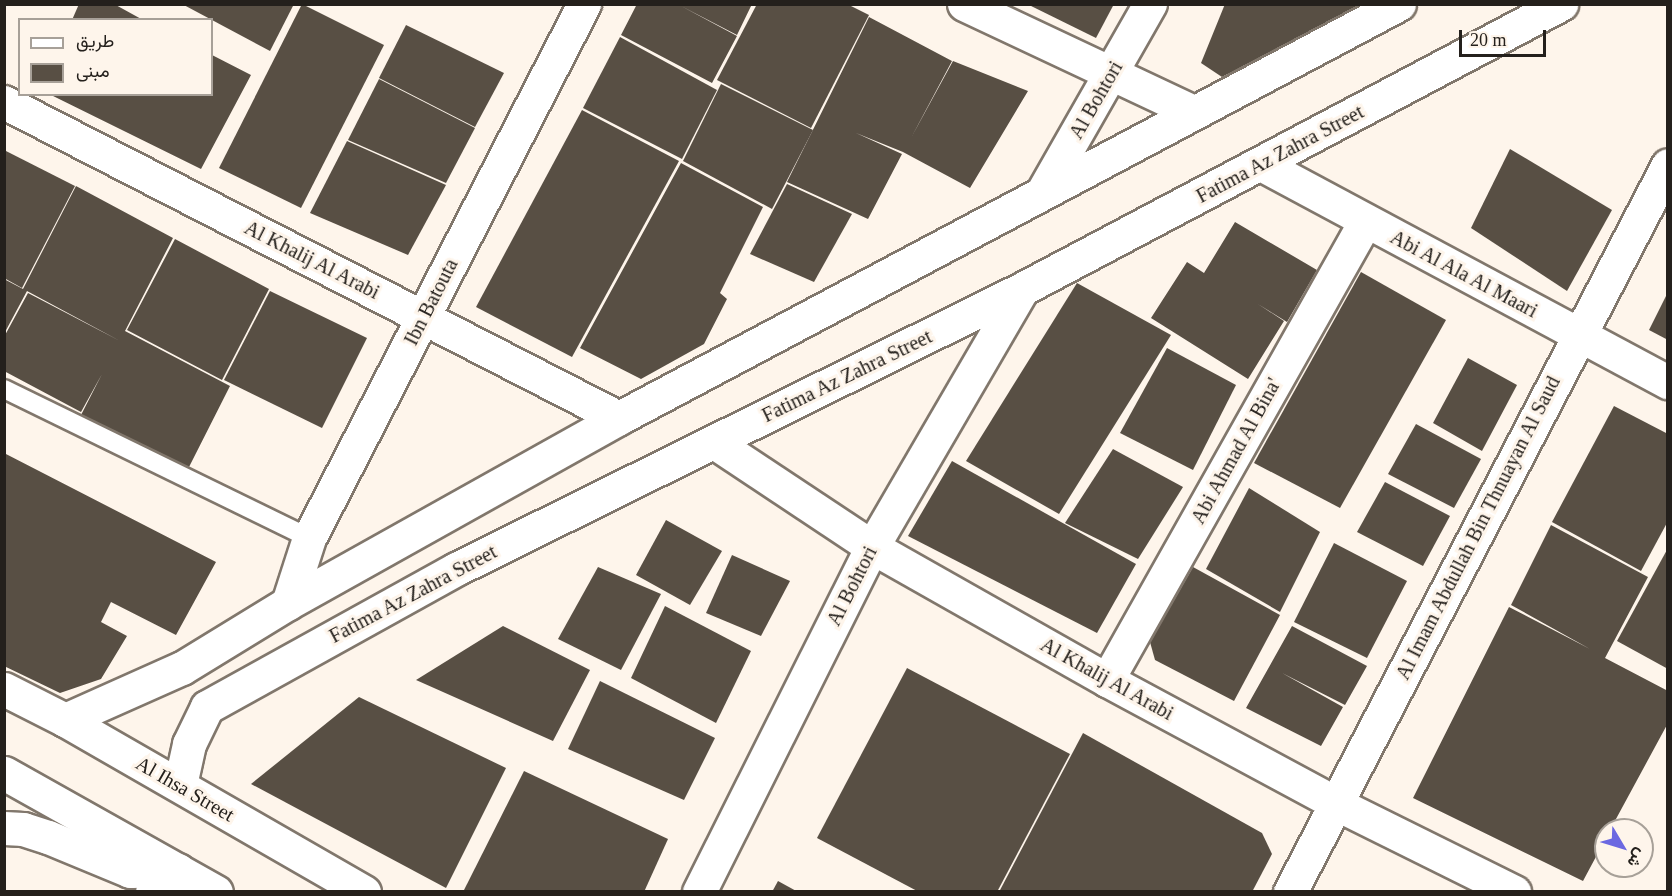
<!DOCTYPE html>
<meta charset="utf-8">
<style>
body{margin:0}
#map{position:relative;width:1672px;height:896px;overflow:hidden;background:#fef5eb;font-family:"Times New Roman",Vazirmatn,serif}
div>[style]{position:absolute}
.building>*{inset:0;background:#584f44}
.roads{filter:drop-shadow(2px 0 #81776c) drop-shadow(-2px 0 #81776c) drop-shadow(0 2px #81776c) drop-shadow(0 -2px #81776c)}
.service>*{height:18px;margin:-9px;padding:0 9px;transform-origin:9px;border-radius:9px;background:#fff}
.minor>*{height:33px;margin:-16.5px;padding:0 16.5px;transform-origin:16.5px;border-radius:16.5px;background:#fff}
.secondary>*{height:33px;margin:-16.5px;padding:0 16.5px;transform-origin:16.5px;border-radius:16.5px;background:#fff}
span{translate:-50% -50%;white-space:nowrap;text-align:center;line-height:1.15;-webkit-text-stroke:6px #fef5eb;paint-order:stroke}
.street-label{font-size:20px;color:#24201c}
.frame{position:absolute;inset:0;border:6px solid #24201c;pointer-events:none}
.legend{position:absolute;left:18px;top:18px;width:195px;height:78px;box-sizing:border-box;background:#fef5eb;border:2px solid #a7a098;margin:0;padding:8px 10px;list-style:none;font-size:18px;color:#24201c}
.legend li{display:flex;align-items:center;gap:12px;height:30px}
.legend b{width:30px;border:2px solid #a7a098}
.north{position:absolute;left:1594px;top:818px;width:60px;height:60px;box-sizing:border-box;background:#fef5eb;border:2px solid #a7a098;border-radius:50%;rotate:128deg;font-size:16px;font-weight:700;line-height:24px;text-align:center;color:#24201c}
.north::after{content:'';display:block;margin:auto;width:21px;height:27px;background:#6b68e1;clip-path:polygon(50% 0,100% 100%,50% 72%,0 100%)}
.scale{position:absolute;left:1459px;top:30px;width:87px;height:27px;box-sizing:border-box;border:3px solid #24201c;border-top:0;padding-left:8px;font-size:18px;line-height:21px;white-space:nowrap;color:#24201c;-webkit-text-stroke:4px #fef5eb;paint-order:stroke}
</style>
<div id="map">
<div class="building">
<div style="clip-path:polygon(79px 4px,114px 4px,143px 20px,72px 20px)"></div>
<div style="clip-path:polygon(182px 4px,294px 4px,270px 51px)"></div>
<div style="clip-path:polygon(302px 4px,384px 45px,301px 208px,219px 168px)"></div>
<div style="clip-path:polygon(637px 4px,752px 4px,737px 35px,681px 6px,737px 36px,712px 83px,621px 35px)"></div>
<div style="clip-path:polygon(757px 4px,847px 4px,869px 15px,811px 128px,717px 80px)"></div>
<div style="clip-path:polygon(1027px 4px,1114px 4px,1096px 38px)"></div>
<div style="clip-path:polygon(1225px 4px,1361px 4px,1222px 77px,1201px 63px)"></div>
<div style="clip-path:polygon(869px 17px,952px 61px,911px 138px,953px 61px,1028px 91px,970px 188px,903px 152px,856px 133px,902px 154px,868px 219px,787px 182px)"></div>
<div style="clip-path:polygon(406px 25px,504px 73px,475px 127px,379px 78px)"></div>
<div style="clip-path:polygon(620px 37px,717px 90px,682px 159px,583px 108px)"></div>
<div style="clip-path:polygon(212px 55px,251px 75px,201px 169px,49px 94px,212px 94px)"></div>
<div style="clip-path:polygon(379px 79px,475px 128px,446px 183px,348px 140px)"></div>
<div style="clip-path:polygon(721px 84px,813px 130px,772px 209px,683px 161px)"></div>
<div style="clip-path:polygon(582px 110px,679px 161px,572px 357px,476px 307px)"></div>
<div style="clip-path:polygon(347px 141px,446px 185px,408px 255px,310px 213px)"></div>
<div style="clip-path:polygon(1510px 149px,1612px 210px,1567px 291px,1471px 228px)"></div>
<div style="clip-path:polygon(4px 150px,75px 186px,22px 288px,4px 278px)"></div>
<div style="clip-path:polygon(681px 163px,763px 207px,720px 293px,727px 299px,704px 344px,641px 379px,580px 348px)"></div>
<div style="clip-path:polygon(787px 184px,852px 214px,814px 282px,750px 254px)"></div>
<div style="clip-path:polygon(76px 186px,173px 238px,125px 331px,230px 386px,188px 469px,81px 415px,102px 374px,81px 412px,4px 371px,4px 337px,28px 293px,120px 341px,27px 291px,4px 334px,4px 279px,23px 289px)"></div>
<div style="clip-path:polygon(1235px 222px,1317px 270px,1287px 322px,1258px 304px,1284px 321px,1248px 379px,1151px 318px,1187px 262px,1204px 273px)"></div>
<div style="clip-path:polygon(175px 239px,222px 264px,214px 277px,222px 264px,269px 289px,222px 380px,127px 330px)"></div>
<div style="clip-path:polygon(1361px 272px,1446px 320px,1340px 508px,1254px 463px)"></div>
<div style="clip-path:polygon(1077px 283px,1171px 335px,1059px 514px,966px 461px)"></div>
<div style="clip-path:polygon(270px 291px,367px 338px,322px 428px,224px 380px)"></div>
<div style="clip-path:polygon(1668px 292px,1668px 340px,1649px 330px)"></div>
<div style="clip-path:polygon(1167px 348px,1236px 385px,1193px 470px,1120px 433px)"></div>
<div style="clip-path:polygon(1468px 358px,1517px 385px,1482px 451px,1433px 423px)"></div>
<div style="clip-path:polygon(1614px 406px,1668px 434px,1668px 521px,1641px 571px,1552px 522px)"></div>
<div style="clip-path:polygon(1416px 424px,1481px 459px,1454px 508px,1388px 474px)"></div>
<div style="clip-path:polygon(1113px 449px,1183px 487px,1138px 559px,1065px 523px)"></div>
<div style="clip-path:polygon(4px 453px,216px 562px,176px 635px,111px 602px,101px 622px,127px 636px,101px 679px,60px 693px,4px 666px)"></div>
<div style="clip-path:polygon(952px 461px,1136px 564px,1097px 633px,908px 536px)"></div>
<div style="clip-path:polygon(1385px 482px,1450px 516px,1423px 566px,1357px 532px)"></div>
<div style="clip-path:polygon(1249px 488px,1320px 532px,1280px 612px,1206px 569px)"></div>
<div style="clip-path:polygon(666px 520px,722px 551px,690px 605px,636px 575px)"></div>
<div style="clip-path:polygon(1551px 525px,1648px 577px,1605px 658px,1668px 691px,1668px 723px,1610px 830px,1606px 830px,1606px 838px,1583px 881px,1413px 798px,1509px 607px,1590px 649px,1511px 605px)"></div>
<div style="clip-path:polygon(1334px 543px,1407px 581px,1367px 658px,1294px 622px)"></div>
<div style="clip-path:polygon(1668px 548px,1668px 669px,1617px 641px)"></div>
<div style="clip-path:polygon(732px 555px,790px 581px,761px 636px,706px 613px)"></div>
<div style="clip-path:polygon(598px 567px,661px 594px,621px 670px,558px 639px)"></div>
<div style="clip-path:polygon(1193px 567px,1280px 615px,1234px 701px,1155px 660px,1150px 642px)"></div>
<div style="clip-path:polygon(665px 606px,751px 651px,716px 723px,631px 678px)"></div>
<div style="clip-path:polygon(503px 626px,590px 670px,553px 741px,416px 680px)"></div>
<div style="clip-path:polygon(1292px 626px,1367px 666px,1345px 705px,1282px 673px,1343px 707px,1321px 746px,1246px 708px)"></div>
<div style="clip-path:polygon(907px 668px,1070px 754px,997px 892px,919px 892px,817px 838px)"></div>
<div style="clip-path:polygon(600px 681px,715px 738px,684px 800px,568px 749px)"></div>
<div style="clip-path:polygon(359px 697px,506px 768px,446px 888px,251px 784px)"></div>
<div style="clip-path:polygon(1083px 733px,1262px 833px,1272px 854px,1252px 892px,999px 892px)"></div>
<div style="clip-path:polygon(524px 771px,668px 839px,644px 892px,463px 892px)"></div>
<div style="clip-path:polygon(778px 881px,798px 892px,772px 892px)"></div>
</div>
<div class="roads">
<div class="service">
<div style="left:4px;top:389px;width:339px;rotate:26deg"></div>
</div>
<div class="minor">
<div style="left:964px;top:4px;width:254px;rotate:25.2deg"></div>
<div style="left:4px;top:102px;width:691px;rotate:27.2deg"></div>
<div style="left:1261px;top:164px;width:462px;rotate:28.2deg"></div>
<div style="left:1042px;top:193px;width:218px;rotate:-60.3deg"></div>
<div style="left:714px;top:442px;width:190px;rotate:33.6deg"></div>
<div style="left:872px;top:547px;width:270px;rotate:29.5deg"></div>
<div style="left:1107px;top:680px;width:259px;rotate:28.3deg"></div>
<div style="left:1335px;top:803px;width:200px;rotate:26.4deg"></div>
<div style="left:288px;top:603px;width:68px;rotate:-72.1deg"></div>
<div style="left:309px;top:538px;width:601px;rotate:-62.75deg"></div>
<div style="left:1107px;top:680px;width:526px;rotate:-60.61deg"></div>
<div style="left:65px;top:720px;width:128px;rotate:-24deg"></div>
<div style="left:182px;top:668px;width:124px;rotate:-31.5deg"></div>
<div style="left:288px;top:603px;width:379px;rotate:-29.2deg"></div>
<div style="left:619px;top:418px;width:883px;rotate:-27.96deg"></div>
<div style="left:180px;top:785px;width:42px;rotate:-77.6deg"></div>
<div style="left:189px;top:744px;width:41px;rotate:-64.1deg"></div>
<div style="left:207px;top:707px;width:285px;rotate:-29deg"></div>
<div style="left:456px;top:569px;width:631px;rotate:-26.32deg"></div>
<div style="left:1022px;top:289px;width:610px;rotate:-27.87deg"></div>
<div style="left:152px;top:892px;width:34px;rotate:-40deg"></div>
<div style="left:699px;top:892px;width:386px;rotate:-63.4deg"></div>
<div style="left:872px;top:547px;width:298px;rotate:-59.8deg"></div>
<div style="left:1290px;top:892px;width:819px;rotate:-62.53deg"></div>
</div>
<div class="secondary">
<div style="left:4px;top:689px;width:68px;rotate:26.9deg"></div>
<div style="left:65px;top:720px;width:345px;rotate:29.9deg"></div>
<div style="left:4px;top:773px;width:243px;rotate:29.3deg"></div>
<div style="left:4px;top:828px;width:19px;rotate:3deg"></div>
<div style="left:23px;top:829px;width:26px;rotate:18deg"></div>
<div style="left:48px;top:837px;width:89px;rotate:22.5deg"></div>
<div style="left:130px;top:871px;width:46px;rotate:-1.2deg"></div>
</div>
</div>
<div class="street-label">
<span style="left:1096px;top:100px;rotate:-60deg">Al Bohtori</span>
<span style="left:1280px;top:154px;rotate:-28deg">Fatima Az Zahra Street</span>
<span style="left:312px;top:260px;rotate:27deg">Al Khalij Al Arabi</span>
<span style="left:1464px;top:274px;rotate:28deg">Abi Al Ala Al Maari</span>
<span style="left:431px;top:302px;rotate:-63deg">Ibn Batouta</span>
<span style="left:847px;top:376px;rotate:-26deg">Fatima Az Zahra Street</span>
<span style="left:1236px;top:451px;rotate:-61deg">Abi Ahmad Al Bina'</span>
<span style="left:1478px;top:528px;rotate:-63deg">Al Imam Abdullah Bin Thnuayan Al Saud</span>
<span style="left:852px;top:586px;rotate:-63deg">Al Bohtori</span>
<span style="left:413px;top:594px;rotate:-28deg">Fatima Az Zahra Street</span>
<span style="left:1107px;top:679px;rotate:29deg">Al Khalij Al Arabi</span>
<span style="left:185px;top:789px;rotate:30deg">Al Ihsa Street</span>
</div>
<div class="frame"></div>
<ul class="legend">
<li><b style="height:8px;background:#fff"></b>طريق</li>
<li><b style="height:16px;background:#584f44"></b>مبنى</li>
</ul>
<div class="north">ش</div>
<div class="scale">20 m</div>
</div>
